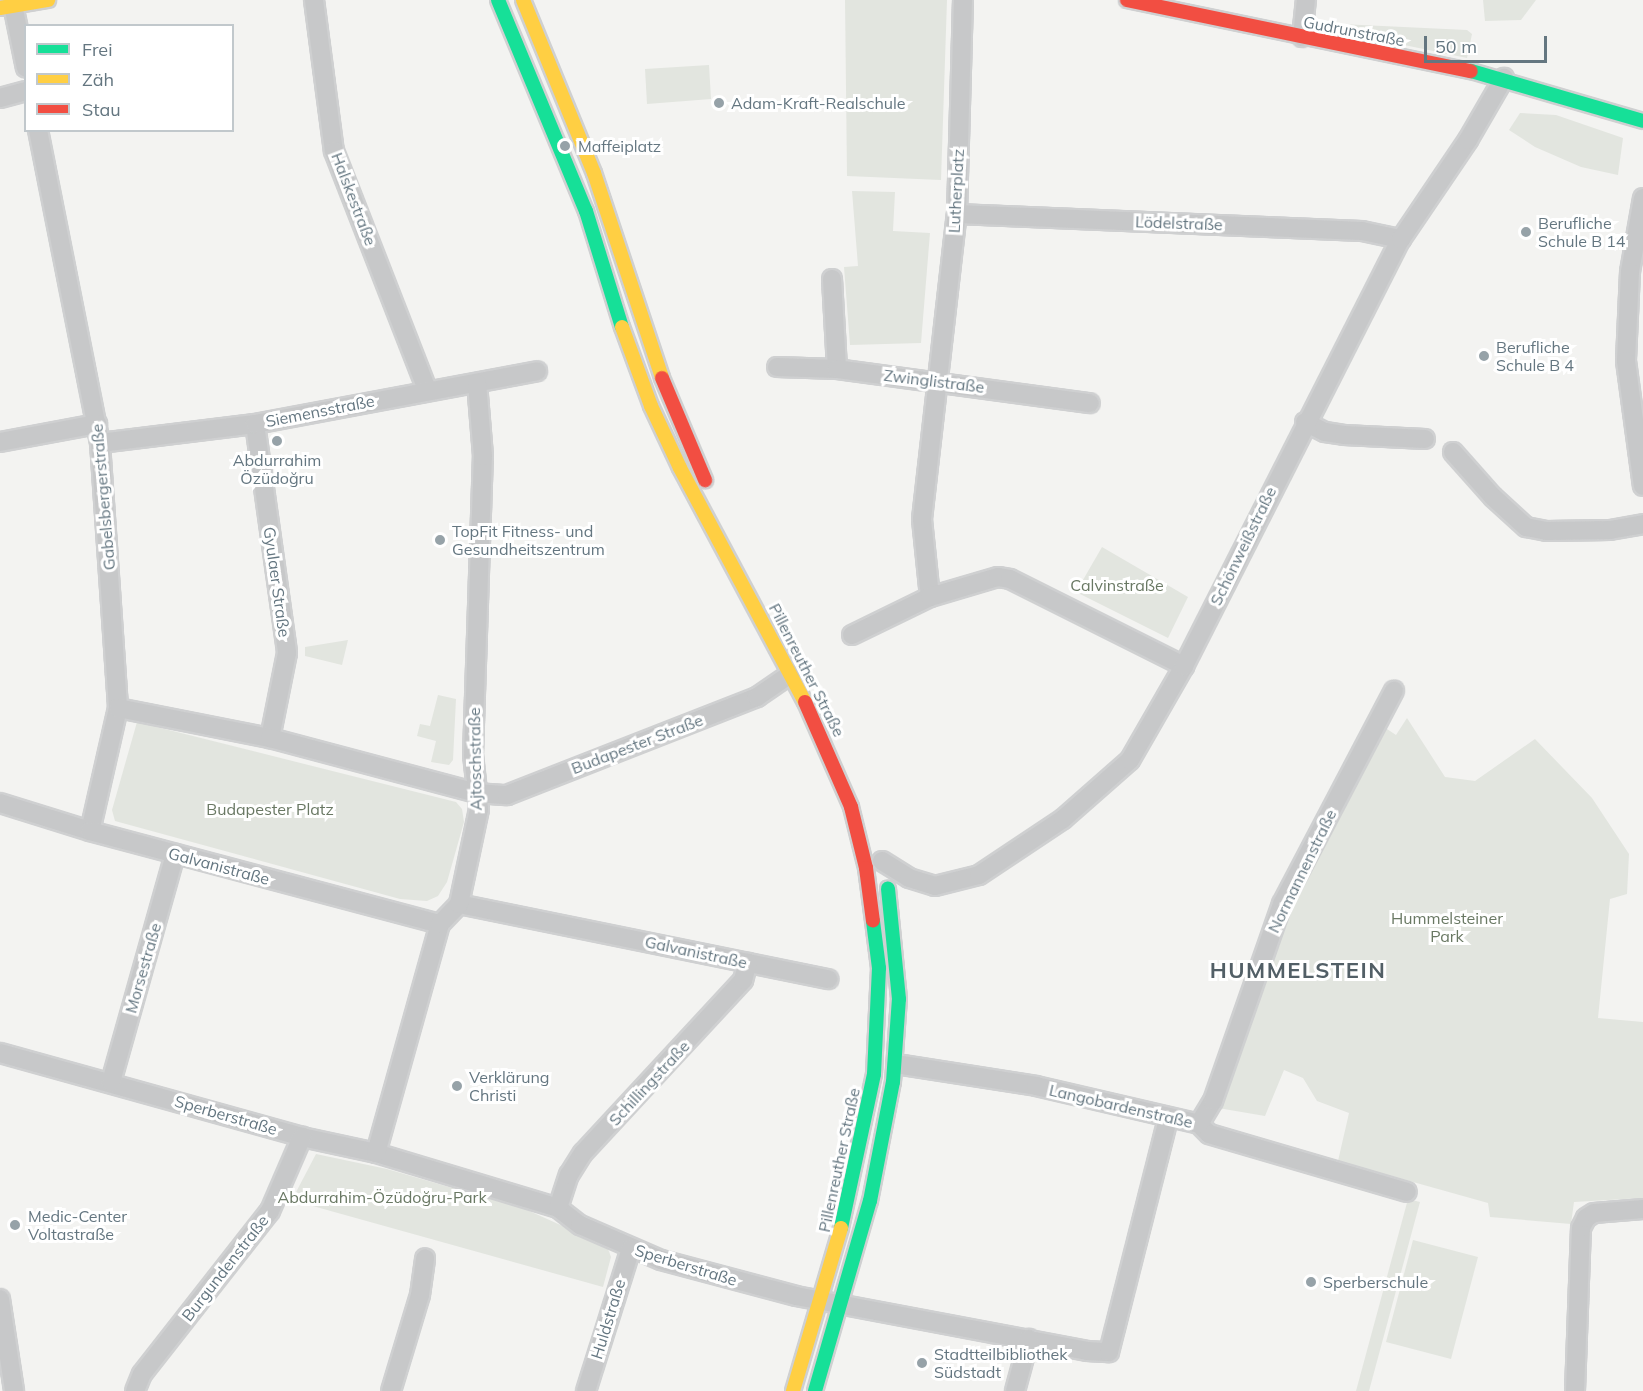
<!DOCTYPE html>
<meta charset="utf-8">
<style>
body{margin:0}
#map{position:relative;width:1643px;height:1391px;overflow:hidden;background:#f3f3f1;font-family:Mulish,sans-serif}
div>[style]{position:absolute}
.green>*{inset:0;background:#e2e5df}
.roads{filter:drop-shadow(2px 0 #cfd0d1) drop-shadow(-2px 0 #cfd0d1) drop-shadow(0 2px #cfd0d1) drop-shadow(0 -2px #cfd0d1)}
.street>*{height:18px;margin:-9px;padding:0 9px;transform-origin:9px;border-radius:9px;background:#c7c8c9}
.fast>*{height:14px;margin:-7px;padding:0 7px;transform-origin:7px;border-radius:7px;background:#16e098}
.slow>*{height:14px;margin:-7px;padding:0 7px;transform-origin:7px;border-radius:7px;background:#ffcf43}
.jam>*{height:14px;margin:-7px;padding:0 7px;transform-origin:7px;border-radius:7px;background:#f24e42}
.dots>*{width:16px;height:16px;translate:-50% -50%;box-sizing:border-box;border:3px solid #fff;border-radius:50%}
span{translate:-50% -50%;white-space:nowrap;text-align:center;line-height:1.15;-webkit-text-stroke:6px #fff;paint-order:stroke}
.street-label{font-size:16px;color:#647680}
.poi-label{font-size:16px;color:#647680}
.left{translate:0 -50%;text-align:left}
.park-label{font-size:16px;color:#697863}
.district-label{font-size:22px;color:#525f66;font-weight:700;letter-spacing:1.5px}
.legend{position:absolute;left:24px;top:24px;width:210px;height:108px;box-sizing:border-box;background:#fff;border:2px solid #c1c8cc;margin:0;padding:8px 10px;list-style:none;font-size:18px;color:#647680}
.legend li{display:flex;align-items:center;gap:12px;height:30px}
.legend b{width:30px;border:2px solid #c1c8cc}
.scale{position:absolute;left:1424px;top:36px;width:123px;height:27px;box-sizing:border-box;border:3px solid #647680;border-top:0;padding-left:8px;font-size:18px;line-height:21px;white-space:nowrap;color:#647680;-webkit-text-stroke:4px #fff;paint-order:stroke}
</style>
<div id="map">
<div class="green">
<div style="clip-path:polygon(845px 0,947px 0,941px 180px,847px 176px)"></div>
<div style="clip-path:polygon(1483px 0,1536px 0,1521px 20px,1485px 21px)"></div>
<div style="clip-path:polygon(1319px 23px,1467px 30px,1472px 34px,1467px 58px,1327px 29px)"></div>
<div style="clip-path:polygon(709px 65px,711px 99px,647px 104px,645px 69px)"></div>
<div style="clip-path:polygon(1520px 113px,1556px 115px,1623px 138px,1618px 175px,1581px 167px,1535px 147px,1509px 130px)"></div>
<div style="clip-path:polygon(852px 191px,895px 192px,893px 231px,930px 233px,921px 343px,850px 345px,844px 267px,858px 266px)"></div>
<div style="clip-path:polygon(1102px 547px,1188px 597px,1168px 638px,1076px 592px)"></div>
<div style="clip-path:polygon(348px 640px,342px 665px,305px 656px,305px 647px)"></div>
<div style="clip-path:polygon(438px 695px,456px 699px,453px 760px,449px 765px,431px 762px,436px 741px,417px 736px,420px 724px,430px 726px)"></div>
<div style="clip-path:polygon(1407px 718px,1445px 777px,1475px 781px,1535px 739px,1592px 798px,1629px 854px,1627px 894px,1610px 899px,1598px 1018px,1643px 1022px,1643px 1198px,1574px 1202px,1571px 1224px,1490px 1217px,1488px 1203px,1338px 1161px,1349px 1113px,1317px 1101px,1303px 1078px,1284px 1070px,1265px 1116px,1218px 1108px,1275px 943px,1310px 869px,1384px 727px,1396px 735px)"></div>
<div style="clip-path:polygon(137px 722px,456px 802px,462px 809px,464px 822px,447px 882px,438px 896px,427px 901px,400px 899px,115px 821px,112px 810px)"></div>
<div style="clip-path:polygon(316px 1154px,387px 1169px,525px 1209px,607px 1246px,611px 1257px,603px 1287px,302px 1203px,294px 1196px)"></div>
<div style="clip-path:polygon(1408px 1199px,1420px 1202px,1369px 1391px,1356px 1391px)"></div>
<div style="clip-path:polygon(1413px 1240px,1478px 1257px,1451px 1359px,1386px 1342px)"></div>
</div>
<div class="roads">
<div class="street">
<div style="left:12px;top:0;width:69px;rotate:78.4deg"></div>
<div style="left:314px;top:0;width:152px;rotate:82.5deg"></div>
<div style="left:334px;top:151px;width:256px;rotate:68.7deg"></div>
<div style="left:1302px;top:37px;width:37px;rotate:-84deg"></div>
<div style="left:0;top:98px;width:27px;rotate:-15deg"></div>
<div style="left:38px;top:130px;width:319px;rotate:78.8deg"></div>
<div style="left:100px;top:443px;width:266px;rotate:86.1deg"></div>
<div style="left:118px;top:708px;width:126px;rotate:102.8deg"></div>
<div style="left:1643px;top:198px;width:75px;rotate:100deg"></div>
<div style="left:1630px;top:272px;width:89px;rotate:92.6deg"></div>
<div style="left:1626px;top:361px;width:126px;rotate:82.3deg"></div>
<div style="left:957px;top:214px;width:405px;rotate:2.4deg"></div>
<div style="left:1362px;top:231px;width:40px;rotate:12deg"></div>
<div style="left:832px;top:279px;width:90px;rotate:86.8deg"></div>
<div style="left:777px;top:367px;width:60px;rotate:1.9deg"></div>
<div style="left:837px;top:369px;width:255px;rotate:7.7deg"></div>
<div style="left:1305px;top:422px;width:22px;rotate:27deg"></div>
<div style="left:1325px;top:432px;width:19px;rotate:9deg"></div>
<div style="left:1344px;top:435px;width:81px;rotate:2.8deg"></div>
<div style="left:255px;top:424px;width:231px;rotate:82deg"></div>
<div style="left:287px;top:653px;width:87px;rotate:101.3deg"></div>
<div style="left:0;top:442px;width:99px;rotate:-10.5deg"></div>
<div style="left:100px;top:443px;width:156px;rotate:-7deg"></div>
<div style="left:255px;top:424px;width:287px;rotate:-10.6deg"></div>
<div style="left:1453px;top:452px;width:60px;rotate:48.4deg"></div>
<div style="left:1493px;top:497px;width:45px;rotate:42.3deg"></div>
<div style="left:1526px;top:527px;width:21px;rotate:11deg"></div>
<div style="left:1547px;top:531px;width:63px;rotate:-0.9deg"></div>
<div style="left:1610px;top:530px;width:34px;rotate:-10deg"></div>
<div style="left:930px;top:597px;width:78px;rotate:-95.9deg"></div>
<div style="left:922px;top:519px;width:307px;rotate:-83.5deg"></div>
<div style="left:957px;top:214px;width:214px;rotate:-88.4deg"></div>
<div style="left:852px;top:635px;width:87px;rotate:-26deg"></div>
<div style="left:930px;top:597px;width:71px;rotate:-16.4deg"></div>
<div style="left:998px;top:577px;width:12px;rotate:9deg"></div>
<div style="left:1010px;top:579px;width:195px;rotate:26.6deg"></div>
<div style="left:118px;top:708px;width:155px;rotate:11.2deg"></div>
<div style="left:270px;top:738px;width:213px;rotate:14.9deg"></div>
<div style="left:476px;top:793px;width:31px;rotate:4deg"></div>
<div style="left:507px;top:795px;width:269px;rotate:-21.4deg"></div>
<div style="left:757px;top:697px;width:42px;rotate:-34.4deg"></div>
<div style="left:0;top:803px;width:94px;rotate:17.3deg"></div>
<div style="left:90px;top:831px;width:362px;rotate:14.9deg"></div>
<div style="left:882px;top:861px;width:32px;rotate:32deg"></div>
<div style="left:909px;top:878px;width:27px;rotate:17deg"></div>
<div style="left:935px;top:886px;width:45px;rotate:-14deg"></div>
<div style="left:979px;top:875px;width:101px;rotate:-33.7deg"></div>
<div style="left:1063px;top:819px;width:89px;rotate:-41.4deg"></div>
<div style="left:1130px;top:760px;width:108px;rotate:-60.1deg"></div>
<div style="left:1184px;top:666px;width:479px;rotate:-63.1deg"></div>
<div style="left:1401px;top:239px;width:120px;rotate:-55.9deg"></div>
<div style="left:1468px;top:140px;width:72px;rotate:-59.9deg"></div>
<div style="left:459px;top:904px;width:377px;rotate:11.5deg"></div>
<div style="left:0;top:1053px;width:313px;rotate:15.5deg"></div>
<div style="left:302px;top:1137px;width:76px;rotate:12.2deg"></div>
<div style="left:376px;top:1153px;width:190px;rotate:16.8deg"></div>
<div style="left:558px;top:1208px;width:28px;rotate:38deg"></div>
<div style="left:580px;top:1225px;width:88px;rotate:23.4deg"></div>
<div style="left:661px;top:1260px;width:140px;rotate:14.9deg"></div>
<div style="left:796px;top:1296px;width:296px;rotate:10.7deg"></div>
<div style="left:1087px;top:1351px;width:22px;rotate:3deg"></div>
<div style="left:1109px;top:1352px;width:241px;rotate:-75.8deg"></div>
<div style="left:896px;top:1064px;width:142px;rotate:8.9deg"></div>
<div style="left:1036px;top:1086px;width:167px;rotate:13.1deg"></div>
<div style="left:1199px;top:1124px;width:14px;rotate:45deg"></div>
<div style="left:1209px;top:1134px;width:206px;rotate:16.3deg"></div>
<div style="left:111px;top:1082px;width:237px;rotate:-74.3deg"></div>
<div style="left:1199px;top:1124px;width:27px;rotate:-59deg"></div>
<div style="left:1213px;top:1101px;width:209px;rotate:-70.7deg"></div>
<div style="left:1282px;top:904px;width:241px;rotate:-62.3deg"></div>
<div style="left:376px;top:1153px;width:238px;rotate:-74.4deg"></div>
<div style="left:440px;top:924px;width:28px;rotate:-46deg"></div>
<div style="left:459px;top:904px;width:97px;rotate:-78.1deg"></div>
<div style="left:479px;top:809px;width:54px;rotate:-96.3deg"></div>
<div style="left:473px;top:755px;width:299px;rotate:-88.1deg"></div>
<div style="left:483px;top:456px;width:73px;rotate:-94.7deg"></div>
<div style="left:558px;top:1208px;width:35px;rotate:-72deg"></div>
<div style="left:569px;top:1175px;width:26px;rotate:-58deg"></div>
<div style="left:583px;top:1153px;width:236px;rotate:-47.2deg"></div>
<div style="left:743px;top:980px;width:18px;rotate:-74deg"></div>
<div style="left:0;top:1299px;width:93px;rotate:81.3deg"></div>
<div style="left:135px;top:1391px;width:18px;rotate:-68deg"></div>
<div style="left:142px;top:1374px;width:207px;rotate:-51.9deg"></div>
<div style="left:270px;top:1211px;width:81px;rotate:-66.6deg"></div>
<div style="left:391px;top:1391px;width:100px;rotate:-73.2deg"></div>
<div style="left:420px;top:1295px;width:37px;rotate:-82deg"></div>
<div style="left:586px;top:1391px;width:150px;rotate:-72.5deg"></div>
<div style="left:1015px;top:1391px;width:54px;rotate:-74.9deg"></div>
<div style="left:1575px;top:1391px;width:163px;rotate:-87.9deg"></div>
<div style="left:1581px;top:1228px;width:11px;rotate:-63deg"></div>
<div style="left:1586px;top:1218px;width:9px;rotate:-32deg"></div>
<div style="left:1594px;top:1213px;width:49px;rotate:-4.7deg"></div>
</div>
<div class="fast">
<div style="left:498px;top:0;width:229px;rotate:67.4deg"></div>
<div style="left:586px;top:211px;width:121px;rotate:72.8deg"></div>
<div style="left:1471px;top:71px;width:179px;rotate:16.2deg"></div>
<div style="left:841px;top:1228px;width:157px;rotate:-77.9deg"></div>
<div style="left:874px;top:1074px;width:106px;rotate:-87.3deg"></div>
<div style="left:879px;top:968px;width:47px;rotate:-97.3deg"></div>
<div style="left:815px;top:1391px;width:198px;rotate:-73.9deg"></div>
<div style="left:870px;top:1201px;width:121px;rotate:-79.1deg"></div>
<div style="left:893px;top:1082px;width:83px;rotate:-85.9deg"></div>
<div style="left:899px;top:999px;width:111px;rotate:-95.7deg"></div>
</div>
<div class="slow">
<div style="left:523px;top:0;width:187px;rotate:67.7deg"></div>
<div style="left:594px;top:173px;width:216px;rotate:71.6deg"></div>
<div style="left:0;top:8px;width:49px;rotate:-9.5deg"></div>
<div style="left:622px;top:327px;width:84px;rotate:69.8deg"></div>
<div style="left:651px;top:406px;width:68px;rotate:64.9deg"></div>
<div style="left:680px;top:468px;width:265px;rotate:61.9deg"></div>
<div style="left:793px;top:1391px;width:170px;rotate:-73.6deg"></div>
</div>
<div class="jam">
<div style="left:1127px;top:0;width:351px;rotate:11.7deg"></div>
<div style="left:662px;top:378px;width:111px;rotate:67.1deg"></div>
<div style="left:805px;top:702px;width:115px;rotate:66.3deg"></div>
<div style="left:851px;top:807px;width:63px;rotate:76.2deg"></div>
<div style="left:866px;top:868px;width:53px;rotate:82.5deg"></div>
</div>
</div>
<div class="dots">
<div style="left:719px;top:103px;background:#96a2a8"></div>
<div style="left:565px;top:146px;background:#96a2a8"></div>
<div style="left:1526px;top:232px;background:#96a2a8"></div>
<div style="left:1484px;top:356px;background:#96a2a8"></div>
<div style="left:277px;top:441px;background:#96a2a8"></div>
<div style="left:440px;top:540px;background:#96a2a8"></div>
<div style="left:457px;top:1086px;background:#96a2a8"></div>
<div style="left:15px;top:1225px;background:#96a2a8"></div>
<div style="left:1311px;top:1282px;background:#96a2a8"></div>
<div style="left:922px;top:1363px;background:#96a2a8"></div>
</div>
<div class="street-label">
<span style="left:1354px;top:31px;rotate:11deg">Gudrunstraße</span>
<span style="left:956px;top:191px;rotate:-87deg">Lutherplatz</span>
<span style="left:354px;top:199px;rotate:69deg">Halskestraße</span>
<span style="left:1179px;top:223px;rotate:2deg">Lödelstraße</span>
<span style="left:934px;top:381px;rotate:7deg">Zwinglistraße</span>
<span style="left:320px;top:411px;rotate:-11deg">Siemensstraße</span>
<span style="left:103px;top:497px;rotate:-95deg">Gabelsbergerstraße</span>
<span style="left:1243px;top:546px;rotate:-64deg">Schönweißstraße</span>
<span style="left:277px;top:582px;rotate:82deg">Gyulaer Straße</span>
<span style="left:807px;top:670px;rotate:63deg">Pillenreuther Straße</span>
<span style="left:637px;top:744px;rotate:-21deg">Budapester Straße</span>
<span style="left:475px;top:759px;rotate:-91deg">Ajtoschstraße</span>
<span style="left:219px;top:866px;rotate:15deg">Galvanistraße</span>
<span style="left:1302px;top:871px;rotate:-64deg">Normannenstraße</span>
<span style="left:696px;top:952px;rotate:12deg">Galvanistraße</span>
<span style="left:143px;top:968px;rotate:-74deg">Morsestraße</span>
<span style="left:649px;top:1083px;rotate:-47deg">Schillingstraße</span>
<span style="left:1121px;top:1106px;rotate:13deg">Langobardenstraße</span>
<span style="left:226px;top:1115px;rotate:16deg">Sperberstraße</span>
<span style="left:839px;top:1160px;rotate:-78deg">Pillenreuther Straße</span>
<span style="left:686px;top:1265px;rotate:17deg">Sperberstraße</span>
<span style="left:225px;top:1268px;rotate:-52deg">Burgundenstraße</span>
<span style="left:608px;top:1319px;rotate:-73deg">Huldstraße</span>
</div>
<div class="poi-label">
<span class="left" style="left:731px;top:103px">Adam-Kraft-Realschule</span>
<span class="left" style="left:578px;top:146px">Maffeiplatz</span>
<span class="left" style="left:1538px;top:232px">Berufliche<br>Schule B 14</span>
<span class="left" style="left:1496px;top:356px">Berufliche<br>Schule B 4</span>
<span style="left:277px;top:469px">Abdurrahim<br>Özüdoğru</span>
<span class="left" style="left:452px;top:540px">TopFit Fitness- und<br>Gesundheitszentrum</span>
<span class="left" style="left:469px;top:1086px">Verklärung<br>Christi</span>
<span class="left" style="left:28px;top:1225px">Medic-Center<br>Voltastraße</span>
<span class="left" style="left:1323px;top:1282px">Sperberschule</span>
<span class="left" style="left:934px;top:1363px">Stadtteilbibliothek<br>Südstadt</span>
</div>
<div class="park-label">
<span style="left:1117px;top:585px">Calvinstraße</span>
<span style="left:270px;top:809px">Budapester Platz</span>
<span style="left:1447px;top:927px">Hummelsteiner<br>Park</span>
<span style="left:382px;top:1197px">Abdurrahim-Özüdoğru-Park</span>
</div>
<div class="district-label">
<span style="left:1298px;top:971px">HUMMELSTEIN</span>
</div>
<ul class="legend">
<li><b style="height:8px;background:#16e098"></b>Frei</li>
<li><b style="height:8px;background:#ffcf43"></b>Zäh</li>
<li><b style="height:8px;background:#f24e42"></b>Stau</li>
</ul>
<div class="scale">50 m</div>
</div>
